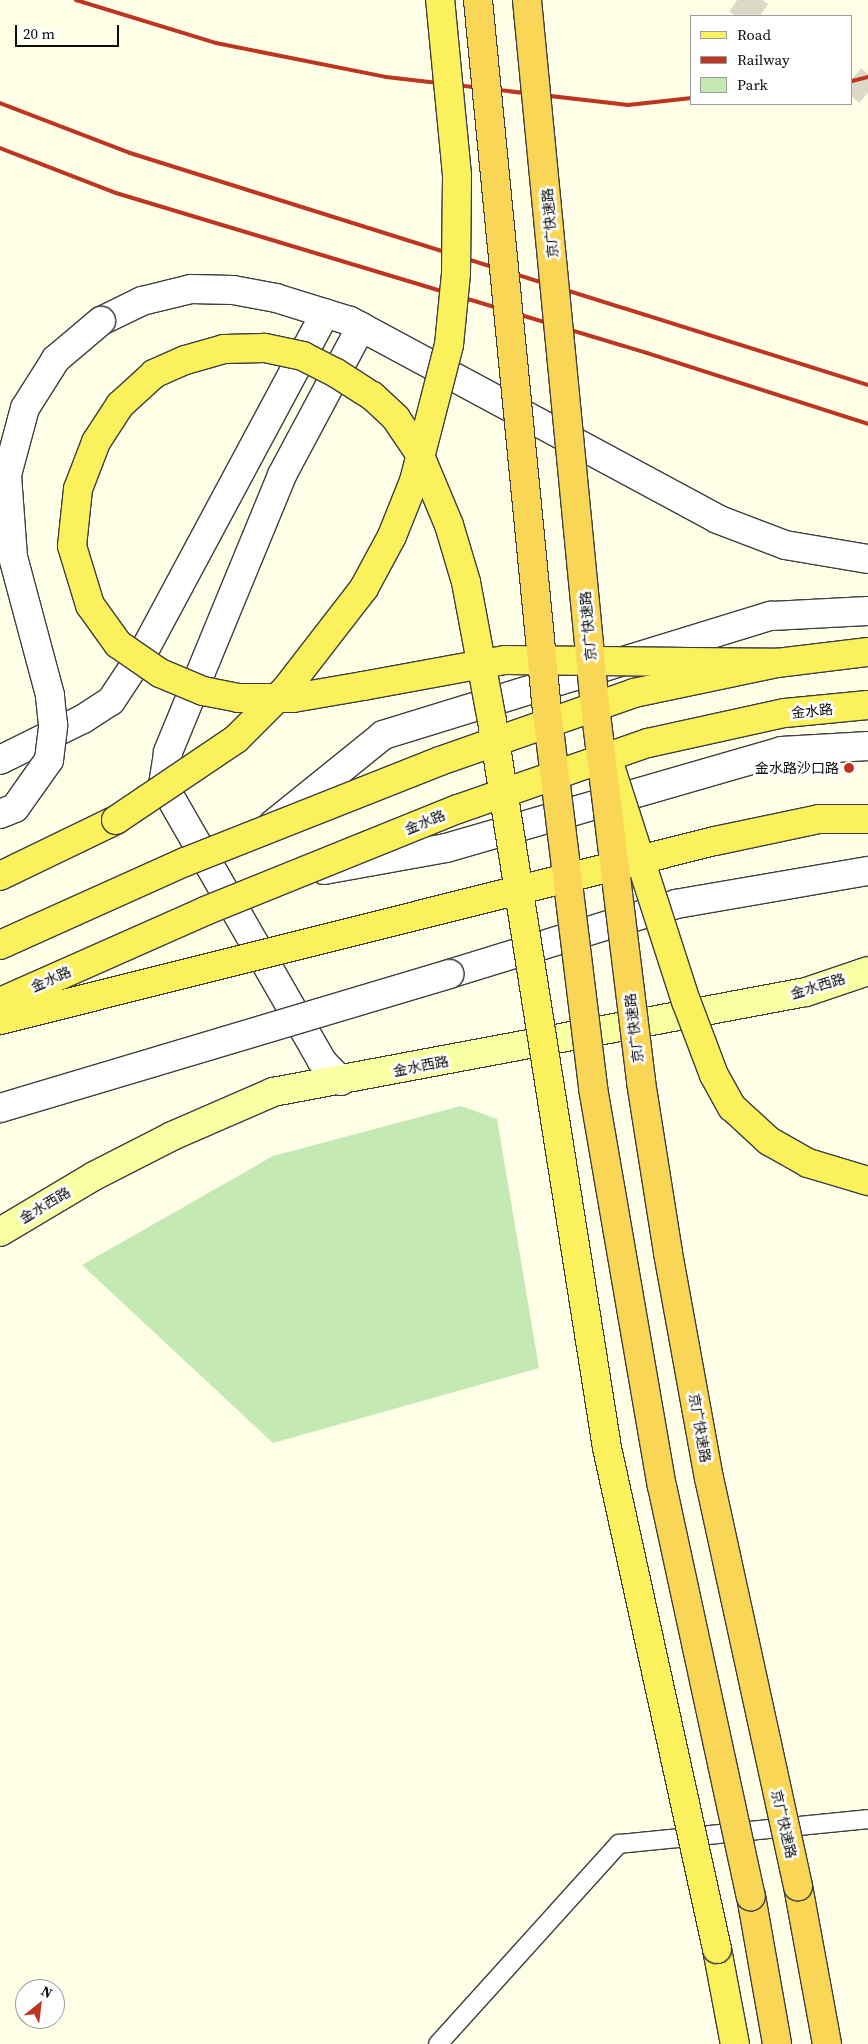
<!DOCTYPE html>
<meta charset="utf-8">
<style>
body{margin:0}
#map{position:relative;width:868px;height:2044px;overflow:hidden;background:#ffffe8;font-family:"Source Serif 4","Noto Sans SC",serif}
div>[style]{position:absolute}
.green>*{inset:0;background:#c5e9b2}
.secondary-tunnel>*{height:28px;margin-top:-14px;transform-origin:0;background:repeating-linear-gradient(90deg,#dadac7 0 28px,transparent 0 42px)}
.roads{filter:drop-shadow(1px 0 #3e3e3e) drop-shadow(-1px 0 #3e3e3e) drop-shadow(0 1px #3e3e3e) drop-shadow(0 -1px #3e3e3e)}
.service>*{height:18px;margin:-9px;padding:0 9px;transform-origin:9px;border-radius:9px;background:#fff}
.minor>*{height:28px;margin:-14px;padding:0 14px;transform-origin:14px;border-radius:14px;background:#fff}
.tertiary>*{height:28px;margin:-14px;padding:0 14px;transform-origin:14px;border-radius:14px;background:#fff}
.secondary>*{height:28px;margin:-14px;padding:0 14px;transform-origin:14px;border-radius:14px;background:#f9ffa3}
.primary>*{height:28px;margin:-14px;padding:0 14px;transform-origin:14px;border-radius:14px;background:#fbf15c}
.trunk>*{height:28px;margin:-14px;padding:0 14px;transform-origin:14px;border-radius:14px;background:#f9d655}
.rail>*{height:4px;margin:-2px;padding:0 2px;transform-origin:2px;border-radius:2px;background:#bc3621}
.bridges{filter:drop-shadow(1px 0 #3e3e3e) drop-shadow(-1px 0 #3e3e3e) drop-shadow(0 1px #3e3e3e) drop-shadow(0 -1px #3e3e3e)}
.minor-bridge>*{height:28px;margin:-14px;padding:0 14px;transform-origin:14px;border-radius:14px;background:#fff}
.primary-bridge>*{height:28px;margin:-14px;padding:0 14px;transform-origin:14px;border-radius:14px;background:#fbf15c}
.trunk-bridge>*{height:28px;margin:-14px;padding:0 14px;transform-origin:14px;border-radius:14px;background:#f9d655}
.dots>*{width:14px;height:14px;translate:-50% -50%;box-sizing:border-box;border:2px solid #fff;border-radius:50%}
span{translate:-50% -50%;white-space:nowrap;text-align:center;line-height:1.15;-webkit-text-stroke:5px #fff;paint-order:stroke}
.street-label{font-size:14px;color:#0b0b0b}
.poi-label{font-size:14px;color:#0b0b0b}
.right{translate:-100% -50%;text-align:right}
.legend{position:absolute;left:690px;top:15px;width:162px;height:90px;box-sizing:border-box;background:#fff;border:1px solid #9d9d9d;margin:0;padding:6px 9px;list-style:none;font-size:15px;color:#0b0b0b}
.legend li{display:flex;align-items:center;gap:10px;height:25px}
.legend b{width:25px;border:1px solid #9d9d9d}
.north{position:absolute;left:15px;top:1979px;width:50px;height:50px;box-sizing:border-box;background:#fff;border:1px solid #9d9d9d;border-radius:50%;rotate:29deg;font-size:14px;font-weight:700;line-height:20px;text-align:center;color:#0b0b0b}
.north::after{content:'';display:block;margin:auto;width:18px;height:22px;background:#bc3621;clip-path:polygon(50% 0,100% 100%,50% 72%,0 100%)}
.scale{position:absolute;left:15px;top:25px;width:104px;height:22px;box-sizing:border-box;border:2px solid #0b0b0b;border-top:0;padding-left:6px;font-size:15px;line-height:18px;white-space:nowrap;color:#0b0b0b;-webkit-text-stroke:4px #fff;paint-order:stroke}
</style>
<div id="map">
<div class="green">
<div style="clip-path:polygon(461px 1106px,497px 1119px,539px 1368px,273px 1443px,82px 1265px,273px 1156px)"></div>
</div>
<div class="secondary-tunnel">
<div style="left:737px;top:0;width:29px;rotate:34deg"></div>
<div style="left:852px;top:79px;width:21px;rotate:39deg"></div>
</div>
<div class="roads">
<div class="service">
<div style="left:438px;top:2044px;width:270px;rotate:-47.9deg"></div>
<div style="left:619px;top:1844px;width:250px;rotate:-5.7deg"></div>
</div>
<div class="minor">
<div style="left:101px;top:321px;width:46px;rotate:-26deg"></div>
<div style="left:142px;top:301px;width:50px;rotate:-13.8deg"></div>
<div style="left:191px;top:289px;width:42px;rotate:1.4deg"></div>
<div style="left:233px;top:290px;width:44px;rotate:10.5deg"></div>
<div style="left:276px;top:298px;width:77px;rotate:17.3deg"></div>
<div style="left:350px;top:321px;width:417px;rotate:28.3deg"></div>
<div style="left:717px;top:519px;width:73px;rotate:20.9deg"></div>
<div style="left:785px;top:545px;width:84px;rotate:9.6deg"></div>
<div style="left:0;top:760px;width:93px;rotate:-26.3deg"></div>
<div style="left:83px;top:719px;width:33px;rotate:-33deg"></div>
<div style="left:111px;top:701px;width:60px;rotate:-56.6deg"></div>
<div style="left:144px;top:651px;width:383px;rotate:-61.8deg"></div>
<div style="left:449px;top:974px;width:238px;rotate:-17.1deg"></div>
<div style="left:676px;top:904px;width:195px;rotate:-9.8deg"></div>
<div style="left:341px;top:1081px;width:28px;rotate:-134deg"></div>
<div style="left:322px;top:1061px;width:319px;rotate:-119.9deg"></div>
<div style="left:163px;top:785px;width:33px;rotate:-81deg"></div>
<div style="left:168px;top:752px;width:300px;rotate:-67.6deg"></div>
<div style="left:282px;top:475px;width:168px;rotate:-61.9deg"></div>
</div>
<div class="tertiary">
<div style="left:272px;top:825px;width:143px;rotate:-39deg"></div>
<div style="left:383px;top:735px;width:406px;rotate:-17.1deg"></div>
<div style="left:771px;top:616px;width:97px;rotate:-3deg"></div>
<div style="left:324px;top:870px;width:124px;rotate:-10.2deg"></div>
<div style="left:446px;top:848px;width:350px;rotate:-16.1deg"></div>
<div style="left:782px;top:751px;width:86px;rotate:-3.3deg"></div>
</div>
<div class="secondary">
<div style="left:0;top:1232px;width:109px;rotate:-30.8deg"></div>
<div style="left:94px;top:1176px;width:88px;rotate:-27.1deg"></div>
<div style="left:172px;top:1136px;width:110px;rotate:-23.5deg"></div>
<div style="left:273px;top:1092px;width:542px;rotate:-10.63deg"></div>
<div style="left:806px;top:992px;width:65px;rotate:-18.7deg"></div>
</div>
<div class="primary">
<div style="left:0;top:876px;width:129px;rotate:-25.8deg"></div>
<div style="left:717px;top:1949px;width:97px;rotate:79.3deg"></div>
</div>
<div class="trunk">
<div style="left:798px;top:1886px;width:161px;rotate:79.6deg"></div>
<div style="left:751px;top:1896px;width:150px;rotate:80deg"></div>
</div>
</div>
<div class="rail">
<div style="left:76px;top:0;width:146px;rotate:17.1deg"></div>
<div style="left:216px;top:43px;width:173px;rotate:11.3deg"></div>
<div style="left:386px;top:77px;width:244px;rotate:6.6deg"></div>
<div style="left:628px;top:105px;width:64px;rotate:-6.2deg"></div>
<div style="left:852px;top:81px;width:16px;rotate:-14deg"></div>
<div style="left:0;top:103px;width:139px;rotate:21deg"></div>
<div style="left:130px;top:153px;width:774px;rotate:17.45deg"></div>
<div style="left:0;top:148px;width:124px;rotate:21.2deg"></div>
<div style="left:116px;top:193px;width:555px;rotate:16.77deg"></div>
<div style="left:647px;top:353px;width:232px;rotate:17.8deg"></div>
</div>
<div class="bridges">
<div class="minor-bridge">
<div style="left:0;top:814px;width:16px;rotate:-22deg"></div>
<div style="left:15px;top:808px;width:59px;rotate:-54.7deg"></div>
<div style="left:49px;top:760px;width:35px;rotate:-83deg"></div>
<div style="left:53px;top:725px;width:30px;rotate:-96deg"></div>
<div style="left:50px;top:695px;width:143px;rotate:-105deg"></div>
<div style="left:13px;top:557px;width:82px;rotate:-94.2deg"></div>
<div style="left:7px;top:475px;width:69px;rotate:-75deg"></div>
<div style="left:25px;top:408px;width:58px;rotate:-57.7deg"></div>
<div style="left:56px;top:359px;width:59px;rotate:-40.2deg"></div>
<div style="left:0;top:1108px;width:469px;rotate:-16.6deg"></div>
</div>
<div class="primary-bridge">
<div style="left:609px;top:763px;width:250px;rotate:72.1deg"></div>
<div style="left:686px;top:1001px;width:79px;rotate:69.3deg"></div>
<div style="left:714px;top:1075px;width:37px;rotate:61deg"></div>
<div style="left:732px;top:1107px;width:50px;rotate:42.6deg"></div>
<div style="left:769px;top:1141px;width:45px;rotate:29.4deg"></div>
<div style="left:808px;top:1163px;width:63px;rotate:16.7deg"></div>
<div style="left:116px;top:820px;width:145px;rotate:-34deg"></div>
<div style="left:236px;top:739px;width:71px;rotate:-45deg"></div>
<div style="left:286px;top:689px;width:128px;rotate:-52.3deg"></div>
<div style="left:364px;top:588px;width:59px;rotate:-61.7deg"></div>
<div style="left:392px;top:536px;width:59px;rotate:-68.2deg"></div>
<div style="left:414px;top:481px;width:140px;rotate:-75.6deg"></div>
<div style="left:449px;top:345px;width:72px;rotate:-84.4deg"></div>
<div style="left:456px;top:273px;width:98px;rotate:-89.4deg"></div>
<div style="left:457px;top:175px;width:176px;rotate:-95.5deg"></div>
<div style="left:0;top:945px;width:203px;rotate:-24.2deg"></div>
<div style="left:185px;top:862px;width:274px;rotate:-21.6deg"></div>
<div style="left:440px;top:761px;width:206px;rotate:-19.3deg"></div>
<div style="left:634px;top:693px;width:146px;rotate:-11.8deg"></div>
<div style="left:777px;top:663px;width:92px;rotate:-6.9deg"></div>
<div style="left:0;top:1002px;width:224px;rotate:-23.9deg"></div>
<div style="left:205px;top:911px;width:273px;rotate:-22deg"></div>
<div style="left:458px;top:809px;width:201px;rotate:-19.2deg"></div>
<div style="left:648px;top:743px;width:140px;rotate:-12.4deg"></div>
<div style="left:785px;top:713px;width:83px;rotate:-5.5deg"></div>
<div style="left:0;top:1020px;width:737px;rotate:-14.06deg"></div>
<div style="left:715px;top:841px;width:106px;rotate:-11.9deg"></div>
<div style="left:819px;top:819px;width:49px"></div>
<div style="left:717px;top:1949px;width:513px;rotate:-102.38deg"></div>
<div style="left:607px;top:1448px;width:736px;rotate:-98.99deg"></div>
<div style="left:492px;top:721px;width:141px;rotate:-100.6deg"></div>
<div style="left:466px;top:582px;width:59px;rotate:-106.6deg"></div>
<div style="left:449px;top:525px;width:80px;rotate:-112.7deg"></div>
<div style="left:418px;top:451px;width:40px;rotate:-124deg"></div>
<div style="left:396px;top:418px;width:33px;rotate:-137deg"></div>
<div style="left:372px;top:396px;width:43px;rotate:-147.4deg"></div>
<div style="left:336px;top:373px;width:37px;rotate:-153deg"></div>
<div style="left:303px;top:356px;width:40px;rotate:-168deg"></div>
<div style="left:264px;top:348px;width:40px;rotate:178.6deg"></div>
<div style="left:224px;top:349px;width:41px;rotate:164.2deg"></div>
<div style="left:185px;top:360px;width:34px;rotate:156deg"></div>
<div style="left:154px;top:374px;width:46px;rotate:137.6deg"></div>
<div style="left:120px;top:405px;width:44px;rotate:123deg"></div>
<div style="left:96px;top:442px;width:50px;rotate:111deg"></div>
<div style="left:78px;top:489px;width:57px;rotate:96deg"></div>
<div style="left:72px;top:546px;width:62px;rotate:73deg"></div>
<div style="left:90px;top:605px;width:48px;rotate:54.3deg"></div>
<div style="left:118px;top:644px;width:51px;rotate:34.6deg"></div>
<div style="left:160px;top:673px;width:47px;rotate:22.7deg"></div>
<div style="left:203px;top:691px;width:36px;rotate:11deg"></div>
<div style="left:238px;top:698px;width:55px"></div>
<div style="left:293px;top:698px;width:71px;rotate:-9.7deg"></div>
<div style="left:363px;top:686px;width:144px;rotate:-10.4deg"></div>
<div style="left:505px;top:660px;width:272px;rotate:0.6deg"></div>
</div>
<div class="trunk-bridge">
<div style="left:478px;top:0;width:715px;rotate:84.46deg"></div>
<div style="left:547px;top:712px;width:379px;rotate:83deg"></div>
<div style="left:593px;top:1088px;width:404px;rotate:80.2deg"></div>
<div style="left:662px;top:1486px;width:420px;rotate:77.8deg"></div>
<div style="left:527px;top:0;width:709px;rotate:84.5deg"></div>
<div style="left:595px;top:706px;width:379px;rotate:83deg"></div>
<div style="left:641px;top:1082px;width:173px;rotate:81deg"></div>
<div style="left:668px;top:1253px;width:229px;rotate:79.7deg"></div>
<div style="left:709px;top:1478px;width:418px;rotate:77.7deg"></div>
</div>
</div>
<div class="dots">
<div style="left:849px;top:768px;background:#bc3621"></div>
</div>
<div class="street-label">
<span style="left:550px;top:223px;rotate:-95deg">京广快速路</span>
<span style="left:588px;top:626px;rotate:-95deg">京广快速路</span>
<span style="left:812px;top:711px;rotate:-6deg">金水路</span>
<span style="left:425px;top:822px;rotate:-22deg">金水路</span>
<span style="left:51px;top:979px;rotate:-24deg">金水路</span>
<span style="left:818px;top:986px;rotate:-17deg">金水西路</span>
<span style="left:634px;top:1028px;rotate:-97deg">京广快速路</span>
<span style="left:421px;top:1066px;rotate:-11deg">金水西路</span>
<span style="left:45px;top:1205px;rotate:-31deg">金水西路</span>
<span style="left:700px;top:1428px;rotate:80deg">京广快速路</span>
<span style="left:784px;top:1824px;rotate:77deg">京广快速路</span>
</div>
<div class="poi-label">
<span class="right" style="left:839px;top:768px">金水路沙口路</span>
</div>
<ul class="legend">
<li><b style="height:6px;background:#fbf15c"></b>Road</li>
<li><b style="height:6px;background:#bc3621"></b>Railway</li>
<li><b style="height:14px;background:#c5e9b2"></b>Park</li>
</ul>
<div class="north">N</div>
<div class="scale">20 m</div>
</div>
